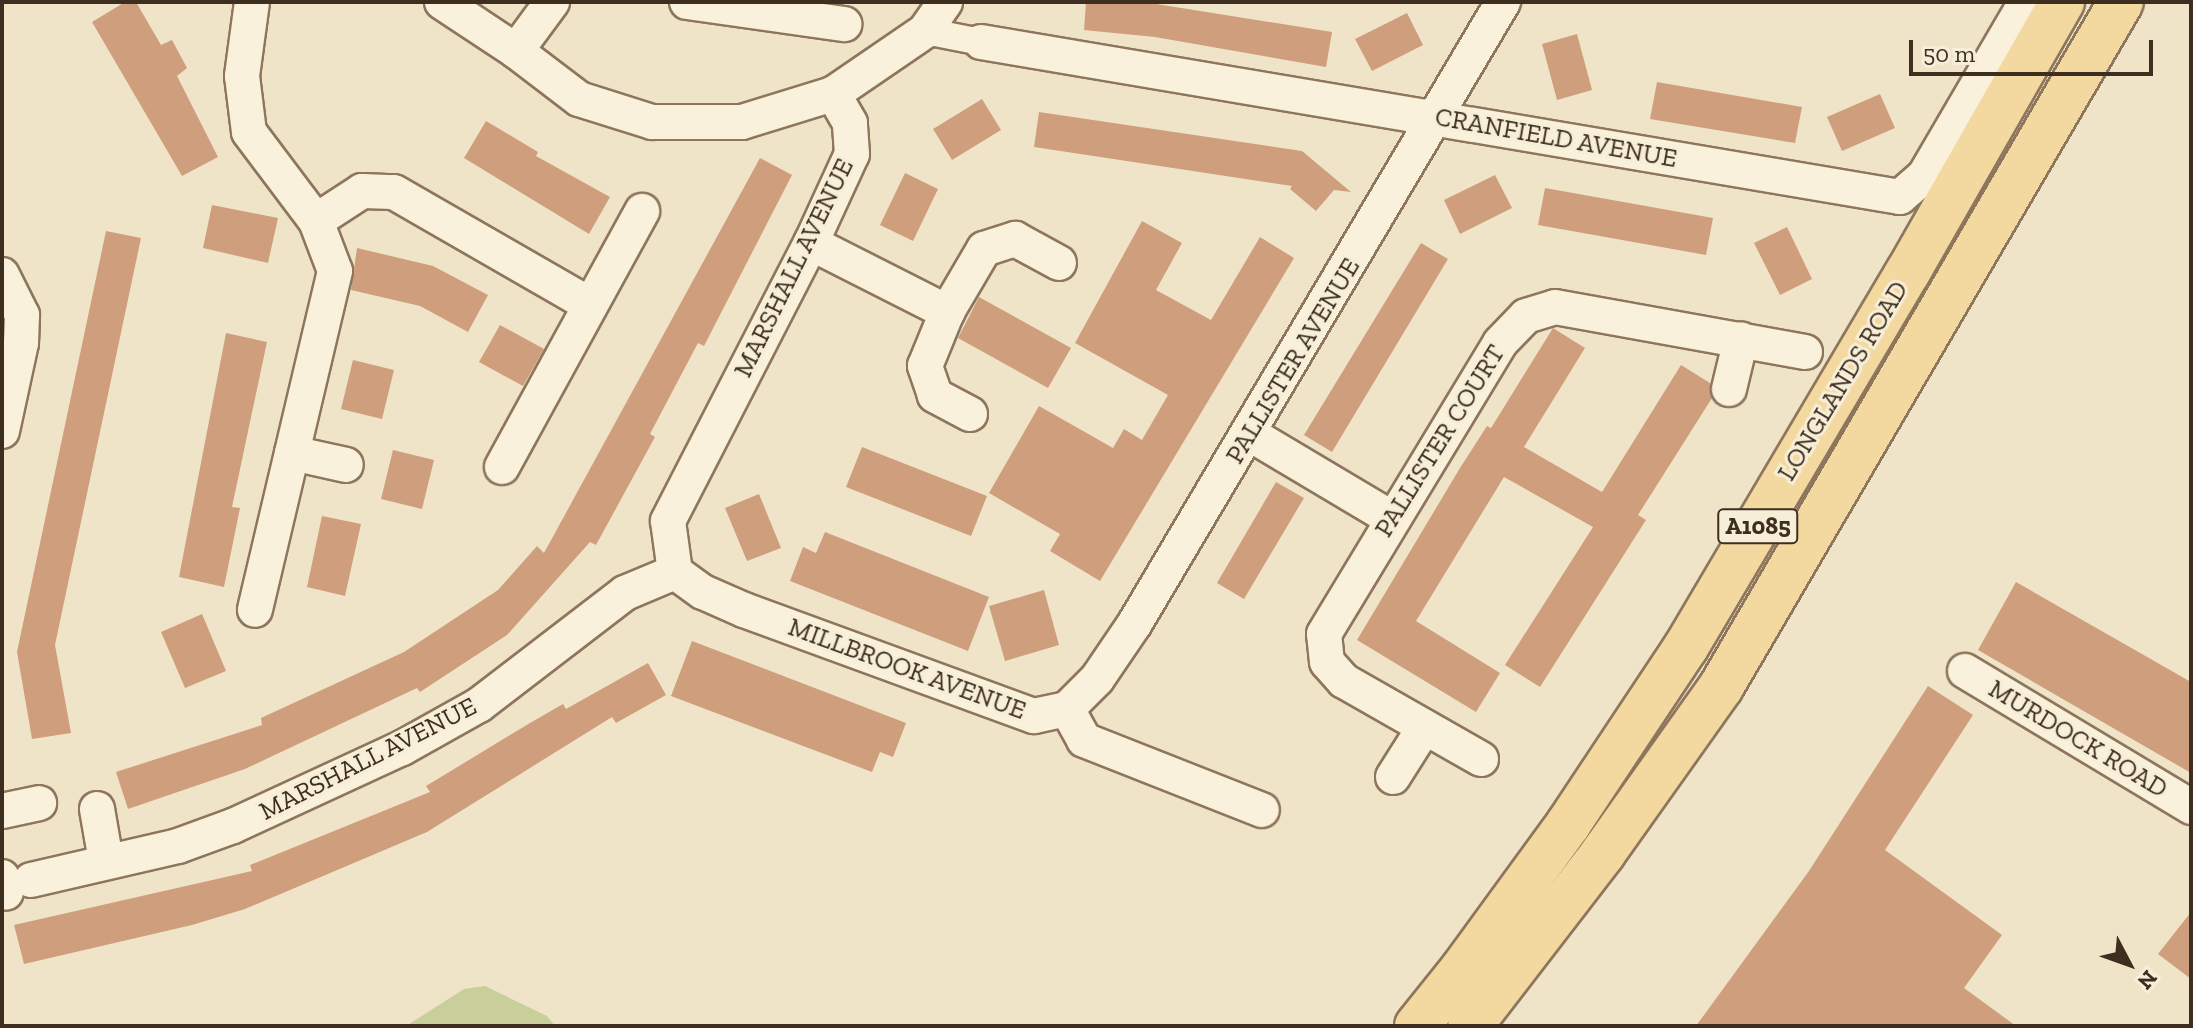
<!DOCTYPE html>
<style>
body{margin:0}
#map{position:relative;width:2193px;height:1028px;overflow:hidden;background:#f0e4c8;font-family:"Zilla Slab",serif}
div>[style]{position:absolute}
.green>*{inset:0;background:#c9cf9b}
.building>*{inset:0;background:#cf9f7d}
.roads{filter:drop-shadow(2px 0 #8d765c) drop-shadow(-2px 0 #8d765c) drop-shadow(0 2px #8d765c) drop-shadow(0 -2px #8d765c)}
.pedestrian>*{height:26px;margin:-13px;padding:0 13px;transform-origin:13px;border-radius:13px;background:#faf1dc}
.minor>*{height:34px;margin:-17px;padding:0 17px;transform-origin:17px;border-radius:17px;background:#faf1dc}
.primary>*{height:44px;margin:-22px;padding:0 22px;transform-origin:22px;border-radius:22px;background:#f3d9a0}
span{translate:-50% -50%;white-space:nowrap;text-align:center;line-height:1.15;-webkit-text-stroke:6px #f7eed8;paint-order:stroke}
.shield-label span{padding:2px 6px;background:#f7eed8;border:2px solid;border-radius:6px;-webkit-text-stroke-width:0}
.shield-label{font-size:24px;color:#3d2e20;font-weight:700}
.street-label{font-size:26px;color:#3d2e20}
.frame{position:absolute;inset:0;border:4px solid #3d2e20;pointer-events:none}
.north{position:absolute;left:2089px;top:924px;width:80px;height:80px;-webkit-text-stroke:6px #f7eed8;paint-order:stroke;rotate:131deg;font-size:22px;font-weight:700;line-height:32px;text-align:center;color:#3d2e20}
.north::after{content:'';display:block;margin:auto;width:28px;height:36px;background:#3d2e20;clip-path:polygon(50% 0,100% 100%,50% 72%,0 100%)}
.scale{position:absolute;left:1909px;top:40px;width:244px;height:36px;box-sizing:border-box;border:4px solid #3d2e20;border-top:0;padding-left:10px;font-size:24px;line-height:28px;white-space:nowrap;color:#3d2e20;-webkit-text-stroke:6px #f7eed8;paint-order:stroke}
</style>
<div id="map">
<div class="green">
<div style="clip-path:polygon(485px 986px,547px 1016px,555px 1026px,406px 1026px,464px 989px)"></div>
</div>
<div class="building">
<div style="clip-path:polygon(125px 2px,136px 2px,161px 45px,172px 40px,187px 68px,177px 76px,218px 157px,182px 176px,92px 22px)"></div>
<div style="clip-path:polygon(1086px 2px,1144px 2px,1332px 32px,1326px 67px,1155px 37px,1084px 30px)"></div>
<div style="clip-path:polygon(1407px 13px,1423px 45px,1372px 71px,1355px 39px)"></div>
<div style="clip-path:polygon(1577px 34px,1592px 90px,1557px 100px,1542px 44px)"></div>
<div style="clip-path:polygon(1657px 82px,1802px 107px,1795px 143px,1650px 119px)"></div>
<div style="clip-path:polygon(1880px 94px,1895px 128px,1842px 151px,1827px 117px)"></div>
<div style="clip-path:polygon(982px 99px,1001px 130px,952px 160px,933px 129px)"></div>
<div style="clip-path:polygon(1039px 112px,1302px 151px,1351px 192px,1334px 190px,1316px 211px,1290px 189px,1292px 186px,1034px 147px)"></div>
<div style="clip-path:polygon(486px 121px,538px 152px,536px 156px,610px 197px,589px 234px,464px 158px)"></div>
<div style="clip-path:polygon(760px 158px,792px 175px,704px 346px,698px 343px,650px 434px,655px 437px,596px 545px,590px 542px,507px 635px,420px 692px,417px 688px,245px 769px,128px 809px,116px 772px,262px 725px,261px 718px,404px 652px,498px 590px,537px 546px,544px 553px)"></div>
<div style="clip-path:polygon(905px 173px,938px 189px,913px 241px,880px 225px)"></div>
<div style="clip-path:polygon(1495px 175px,1512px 208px,1460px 234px,1444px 200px)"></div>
<div style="clip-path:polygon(1545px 188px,1713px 218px,1706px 255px,1538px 225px)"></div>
<div style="clip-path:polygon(212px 205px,278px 218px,268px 263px,203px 248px)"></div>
<div style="clip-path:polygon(1142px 221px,1182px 243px,1156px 290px,1211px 320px,1260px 237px,1294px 258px,1100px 581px,1050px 551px,1060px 534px,989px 493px,1039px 406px,1113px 448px,1124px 429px,1142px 440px,1168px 395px,1075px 343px)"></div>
<div style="clip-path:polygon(1787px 227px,1812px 279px,1780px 295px,1754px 243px)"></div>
<div style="clip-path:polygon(106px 231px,141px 238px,55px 645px,71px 733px,32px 739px,17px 652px)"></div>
<div style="clip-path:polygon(1421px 243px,1448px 259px,1332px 452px,1304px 435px)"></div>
<div style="clip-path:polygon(357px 248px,433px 266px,488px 295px,468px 332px,420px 306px,351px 290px)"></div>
<div style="clip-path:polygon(979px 297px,1071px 348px,1048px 388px,958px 338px)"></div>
<div style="clip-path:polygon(500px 325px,544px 349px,523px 386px,479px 362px)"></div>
<div style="clip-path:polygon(1553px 328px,1585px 348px,1524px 447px,1602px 492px,1681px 365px,1710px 383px,1712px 398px,1638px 515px,1646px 520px,1540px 687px,1505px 665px,1593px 527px,1504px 477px,1416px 621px,1500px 673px,1476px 712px,1357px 640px,1460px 468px,1487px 426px,1491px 428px)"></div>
<div style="clip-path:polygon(226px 333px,267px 342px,232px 507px,240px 508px,224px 587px,179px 577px)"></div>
<div style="clip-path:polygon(353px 360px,394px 370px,382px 419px,341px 409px)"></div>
<div style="clip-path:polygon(862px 447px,987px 496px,971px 536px,846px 487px)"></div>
<div style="clip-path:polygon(393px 450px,434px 460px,422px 509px,381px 499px)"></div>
<div style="clip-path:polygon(1276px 482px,1304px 498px,1244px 599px,1217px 583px)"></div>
<div style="clip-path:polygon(759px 494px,781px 548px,747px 561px,725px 508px)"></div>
<div style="clip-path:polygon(322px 516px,361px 524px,345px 596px,307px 587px)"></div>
<div style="clip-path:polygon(825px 532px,989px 597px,968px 651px,790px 581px,803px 547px,816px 553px)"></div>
<div style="clip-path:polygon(2016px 582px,2191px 682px,2191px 773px,1978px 650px)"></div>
<div style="clip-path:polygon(1044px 590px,1059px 645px,1005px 661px,989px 606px)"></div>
<div style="clip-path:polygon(202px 614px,226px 671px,185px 688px,161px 632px)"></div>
<div style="clip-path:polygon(692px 641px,906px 723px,893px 757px,880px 752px,872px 772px,671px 696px)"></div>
<div style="clip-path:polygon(648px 663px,666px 695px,616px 723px,612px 717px,427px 832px,245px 909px,192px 925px,24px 964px,14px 925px,252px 871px,250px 865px,430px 792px,426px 786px,530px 723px,563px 704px,566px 709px)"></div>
<div style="clip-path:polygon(1928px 686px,1973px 715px,1885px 850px,2002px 935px,1964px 988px,2016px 1026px,1696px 1026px,1809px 871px)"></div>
<div style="clip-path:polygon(2191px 912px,2191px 979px,2158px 954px)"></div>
</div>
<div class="roads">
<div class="pedestrian">
<div style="left:925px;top:31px;width:57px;rotate:11.1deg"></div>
</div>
<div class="minor">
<div style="left:252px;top:2px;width:75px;rotate:97.7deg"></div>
<div style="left:242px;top:76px;width:56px;rotate:82.9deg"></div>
<div style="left:249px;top:132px;width:111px;rotate:53deg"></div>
<div style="left:316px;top:221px;width:53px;rotate:69.2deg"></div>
<div style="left:335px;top:271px;width:348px;rotate:103.3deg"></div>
<div style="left:442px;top:2px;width:89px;rotate:33.5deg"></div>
<div style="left:516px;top:51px;width:79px;rotate:37.3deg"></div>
<div style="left:579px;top:99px;width:77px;rotate:17.5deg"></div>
<div style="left:652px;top:122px;width:90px"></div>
<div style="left:742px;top:122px;width:95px;rotate:-17.1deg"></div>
<div style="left:833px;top:94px;width:112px;rotate:-34.4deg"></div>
<div style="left:925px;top:31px;width:35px;rotate:-55deg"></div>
<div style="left:687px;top:2px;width:159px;rotate:8deg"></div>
<div style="left:981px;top:42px;width:932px;rotate:9.57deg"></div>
<div style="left:1900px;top:197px;width:33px;rotate:-41deg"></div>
<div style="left:1925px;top:175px;width:200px;rotate:-59.7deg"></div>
<div style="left:516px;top:51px;width:61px;rotate:-53.7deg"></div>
<div style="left:316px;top:221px;width:55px;rotate:-33.1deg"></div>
<div style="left:362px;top:191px;width:32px;rotate:2deg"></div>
<div style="left:394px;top:192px;width:225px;rotate:29.9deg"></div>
<div style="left:811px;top:243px;width:153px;rotate:26.9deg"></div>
<div style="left:2px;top:275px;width:45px;rotate:63.4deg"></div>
<div style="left:22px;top:315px;width:28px;rotate:92deg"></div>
<div style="left:21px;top:343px;width:90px;rotate:102.2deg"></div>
<div style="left:1729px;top:389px;width:51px;rotate:-76.5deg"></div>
<div style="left:970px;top:414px;width:40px;rotate:-152deg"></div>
<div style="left:935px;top:395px;width:31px;rotate:-109deg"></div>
<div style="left:925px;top:366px;width:58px;rotate:-67.8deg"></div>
<div style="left:947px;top:312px;width:73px;rotate:-59.6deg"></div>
<div style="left:984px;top:249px;width:33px;rotate:-18deg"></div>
<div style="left:1015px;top:239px;width:50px;rotate:28.6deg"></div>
<div style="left:1250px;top:434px;width:164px;rotate:30.8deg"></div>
<div style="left:292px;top:453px;width:55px;rotate:12.5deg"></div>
<div style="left:502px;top:467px;width:292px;rotate:-61.3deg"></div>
<div style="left:675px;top:572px;width:34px;rotate:36deg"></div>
<div style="left:703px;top:592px;width:45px;rotate:23.7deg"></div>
<div style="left:744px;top:610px;width:309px;rotate:20.1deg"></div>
<div style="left:1034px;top:716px;width:34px;rotate:-12deg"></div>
<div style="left:1067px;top:709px;width:35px;rotate:61deg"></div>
<div style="left:1084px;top:740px;width:191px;rotate:21.5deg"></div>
<div style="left:1965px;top:671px;width:264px;rotate:31deg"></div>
<div style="left:1067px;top:709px;width:42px;rotate:-45deg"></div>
<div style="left:1097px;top:679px;width:68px;rotate:-55.8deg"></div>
<div style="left:1135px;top:623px;width:722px;rotate:-59.35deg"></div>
<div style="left:1481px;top:759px;width:158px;rotate:-150.3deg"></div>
<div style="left:1344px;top:681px;width:25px;rotate:-132deg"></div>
<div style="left:1327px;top:662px;width:28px;rotate:-96deg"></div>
<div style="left:1324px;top:634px;width:340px;rotate:-58.8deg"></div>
<div style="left:1500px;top:343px;width:37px;rotate:-46deg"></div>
<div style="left:1526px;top:316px;width:30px;rotate:-17deg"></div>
<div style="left:1555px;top:307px;width:254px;rotate:10.2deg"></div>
<div style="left:1393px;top:777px;width:58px;rotate:-57.7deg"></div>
<div style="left:97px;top:809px;width:53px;rotate:80.2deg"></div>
<div style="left:2px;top:811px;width:38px;rotate:-12deg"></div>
<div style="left:2px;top:877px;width:16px;rotate:76deg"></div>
<div style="left:31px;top:880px;width:151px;rotate:-13deg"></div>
<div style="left:178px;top:846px;width:59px;rotate:-20deg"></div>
<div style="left:233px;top:826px;width:186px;rotate:-24.8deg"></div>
<div style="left:402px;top:748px;width:88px;rotate:-29.2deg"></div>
<div style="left:479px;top:705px;width:184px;rotate:-37.5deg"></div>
<div style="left:625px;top:593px;width:54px;rotate:-22.8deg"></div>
<div style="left:675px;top:572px;width:51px;rotate:-97.8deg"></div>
<div style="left:668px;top:521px;width:313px;rotate:-62.8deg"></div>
<div style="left:811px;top:243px;width:98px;rotate:-65.3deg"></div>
<div style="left:852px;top:154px;width:31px;rotate:-94deg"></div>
<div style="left:850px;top:123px;width:34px;rotate:-120deg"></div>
</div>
<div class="primary">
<div style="left:1417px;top:1026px;width:72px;rotate:-51.2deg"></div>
<div style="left:1462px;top:970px;width:182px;rotate:-53.9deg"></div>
<div style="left:1569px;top:823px;width:211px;rotate:-56.4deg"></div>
<div style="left:1686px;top:647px;width:436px;rotate:-59.4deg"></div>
<div style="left:1908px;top:272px;width:311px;rotate:-60.3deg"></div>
<div style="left:1470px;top:1026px;width:218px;rotate:-52.4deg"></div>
<div style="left:1603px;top:853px;width:204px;rotate:-54.6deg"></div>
<div style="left:1721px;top:687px;width:793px;rotate:-59.72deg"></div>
</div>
</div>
<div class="shield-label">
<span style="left:1758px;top:526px">A1085</span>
</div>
<div class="street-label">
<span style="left:1556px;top:138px;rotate:10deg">CRANFIELD AVENUE</span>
<span style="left:794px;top:268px;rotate:-64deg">MARSHALL AVENUE</span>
<span style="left:1293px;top:361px;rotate:-59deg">PALLISTER AVENUE</span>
<span style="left:1843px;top:381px;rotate:-59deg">LONGLANDS ROAD</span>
<span style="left:1440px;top:441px;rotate:-58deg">PALLISTER COURT</span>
<span style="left:907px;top:669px;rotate:20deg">MILLBROOK AVENUE</span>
<span style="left:2078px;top:739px;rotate:31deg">MURDOCK ROAD</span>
<span style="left:368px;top:759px;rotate:-27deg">MARSHALL AVENUE</span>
</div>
<div class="frame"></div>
<div class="north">N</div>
<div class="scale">50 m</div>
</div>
